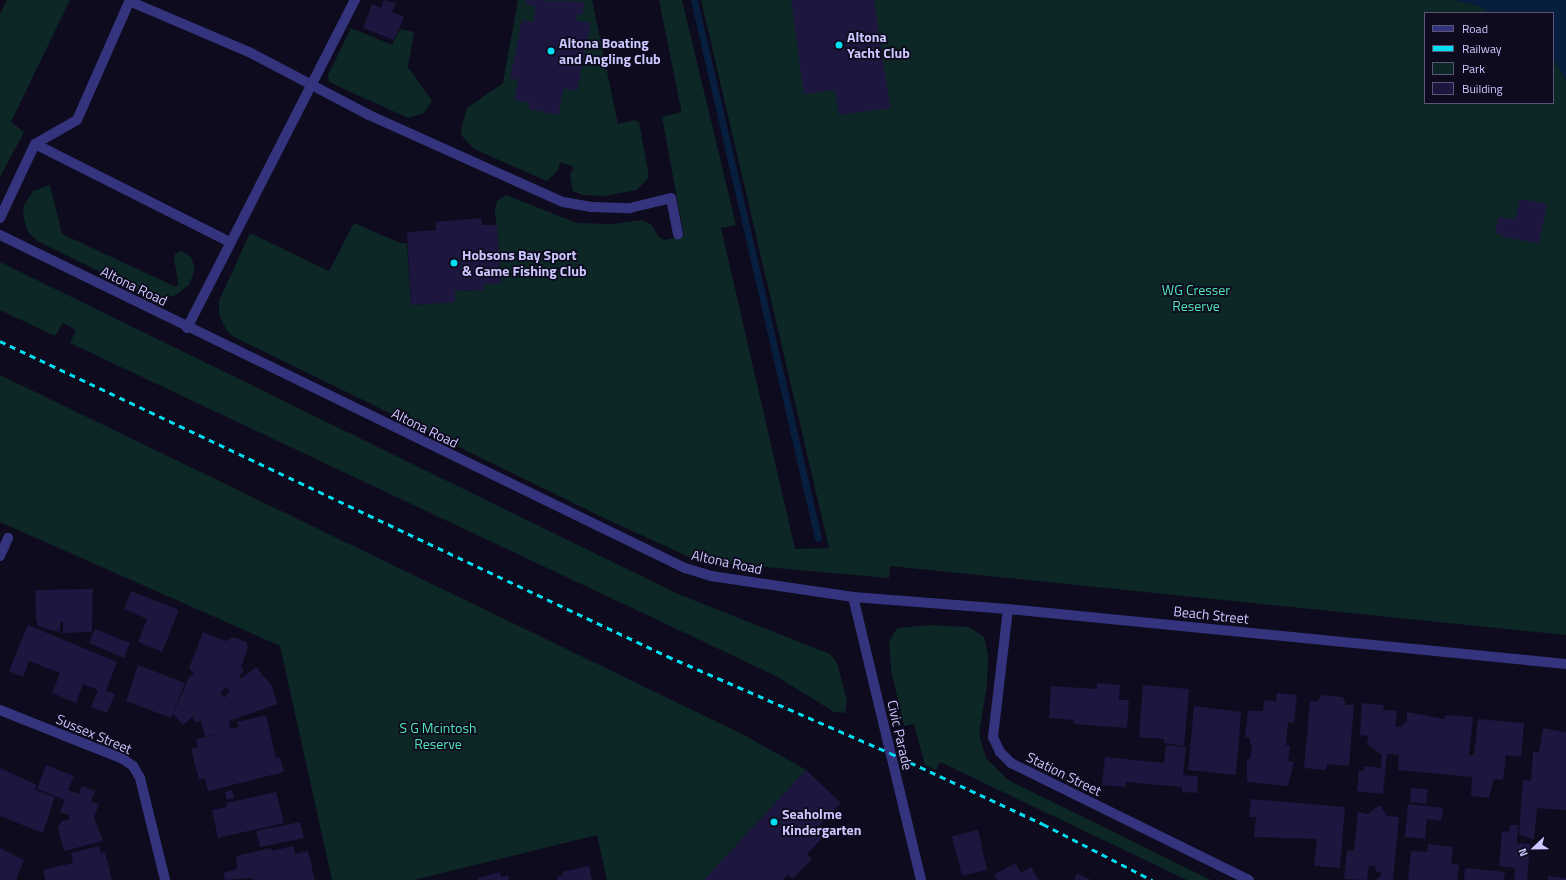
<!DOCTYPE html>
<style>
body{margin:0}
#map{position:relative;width:1566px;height:880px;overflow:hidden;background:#0d0b1d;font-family:"Titillium Web",sans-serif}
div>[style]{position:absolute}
.green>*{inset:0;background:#0d2726}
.water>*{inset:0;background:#081e3e}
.stream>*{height:7px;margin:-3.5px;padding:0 3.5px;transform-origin:3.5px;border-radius:3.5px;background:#081e3e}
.building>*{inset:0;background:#1d163f}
.service>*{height:10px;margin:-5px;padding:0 5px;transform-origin:5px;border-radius:5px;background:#34337e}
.minor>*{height:10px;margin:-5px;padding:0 5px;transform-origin:5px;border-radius:5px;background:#34337e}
.tertiary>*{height:10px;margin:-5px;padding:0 5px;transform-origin:5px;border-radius:5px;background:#34337e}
.rail>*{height:3px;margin-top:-1.5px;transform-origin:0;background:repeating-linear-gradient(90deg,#00e0f2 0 6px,transparent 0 11px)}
.dots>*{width:11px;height:11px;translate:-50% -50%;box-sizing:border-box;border:2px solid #0d0b1d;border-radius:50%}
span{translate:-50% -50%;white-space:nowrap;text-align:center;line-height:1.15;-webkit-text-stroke:3.5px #0d0b1d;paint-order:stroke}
.poi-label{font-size:14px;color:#ccc7ff;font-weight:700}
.left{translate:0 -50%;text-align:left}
.street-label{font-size:14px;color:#ccc7ff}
.park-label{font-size:14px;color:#4fe3ba}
.legend{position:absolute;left:1424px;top:12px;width:130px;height:92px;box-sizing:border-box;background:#0d0b1d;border:1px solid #595677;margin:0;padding:5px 7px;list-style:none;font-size:12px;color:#ccc7ff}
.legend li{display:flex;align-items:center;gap:8px;height:20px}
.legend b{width:20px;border:1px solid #595677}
.north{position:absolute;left:1514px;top:828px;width:40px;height:40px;-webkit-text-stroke:3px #0d0b1d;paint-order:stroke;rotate:248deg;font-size:11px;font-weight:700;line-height:16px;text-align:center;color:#ccc7ff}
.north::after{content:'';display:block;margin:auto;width:14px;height:18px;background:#ccc7ff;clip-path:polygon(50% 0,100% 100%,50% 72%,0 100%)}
</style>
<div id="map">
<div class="green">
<div style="clip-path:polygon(7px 0,70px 0,11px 122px,24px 132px,0 177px,0 14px)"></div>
<div style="clip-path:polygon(518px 0,592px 0,618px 124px,635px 120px,639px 122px,648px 171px,648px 178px,637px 190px,604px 196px,583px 195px,573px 191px,570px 175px,574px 167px,560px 162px,558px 170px,547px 181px,474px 149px,462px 136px,461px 129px,467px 108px,503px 83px)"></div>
<div style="clip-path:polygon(659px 0,682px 0,736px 225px,721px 228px,795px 549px,829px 548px,701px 0,1455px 0,1479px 6px,1491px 13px,1425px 13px,1425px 103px,1553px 103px,1553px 58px,1566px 81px,1566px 635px,890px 566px,889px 578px,698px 561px,604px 518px,234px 337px,227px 331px,219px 315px,219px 301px,250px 233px,329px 271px,354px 223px,400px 243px,407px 243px,411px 305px,454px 302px,455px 291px,484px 290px,484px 284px,501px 283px,495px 211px,497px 201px,506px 195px,577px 223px,612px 224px,642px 220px,652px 225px,658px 236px,664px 240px,684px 236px,662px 117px,681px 112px,681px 109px)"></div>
<div style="clip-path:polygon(351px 28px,392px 45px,400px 29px,414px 32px,408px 67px,432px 101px,424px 113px,408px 118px,329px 82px,328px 75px)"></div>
<div style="clip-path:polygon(50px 185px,62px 234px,174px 286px,178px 286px,178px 281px,174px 259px,175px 254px,181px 251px,191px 257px,195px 269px,189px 285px,174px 296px,165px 298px,150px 296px,39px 242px,28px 232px,23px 216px,24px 205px,33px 191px)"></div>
<div style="clip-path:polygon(0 262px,678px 594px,830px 654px,837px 663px,847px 701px,845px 713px,834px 712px,776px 676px,70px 343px,76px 330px,63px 323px,55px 336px,0 310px)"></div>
<div style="clip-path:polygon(0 375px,744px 735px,806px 770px,704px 880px,607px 880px,597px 835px,414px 880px,332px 880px,280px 646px,0 522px)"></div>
<div style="clip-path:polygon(931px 625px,969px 627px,984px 637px,988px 655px,987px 685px,979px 734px,986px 758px,1008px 780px,1211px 880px,1187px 880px,940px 762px,936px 770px,925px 765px,914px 724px,904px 726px,891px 669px,889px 642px,897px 628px)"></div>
</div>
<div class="water">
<div style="clip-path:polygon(1455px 0,1566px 0,1566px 81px,1553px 58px,1553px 13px,1491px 13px,1479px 6px)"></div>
</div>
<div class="stream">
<div style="left:694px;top:0;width:552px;rotate:77.02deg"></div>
</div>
<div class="building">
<div style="clip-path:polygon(384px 0,396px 3px,392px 12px,404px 17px,394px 40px,363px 28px,372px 4px,381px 8px)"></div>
<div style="clip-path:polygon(527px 0,585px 2px,582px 15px,577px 14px,576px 20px,591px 23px,577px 91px,564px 88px,558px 115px,529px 109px,530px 103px,514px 100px,518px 80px,510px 78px,522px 20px,533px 22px,536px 7px,526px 4px)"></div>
<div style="clip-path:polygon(791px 0,874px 0,890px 108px,839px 115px,835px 90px,804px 94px)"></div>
<div style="clip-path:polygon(1520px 199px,1547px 204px,1539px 243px,1502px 237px,1502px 234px,1495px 233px,1499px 217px,1515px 220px)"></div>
<div style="clip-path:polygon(481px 218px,482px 225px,497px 225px,501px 283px,484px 284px,484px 290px,455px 291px,455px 302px,411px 305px,407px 232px,436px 230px,435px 222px)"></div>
<div style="clip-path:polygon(93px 589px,92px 632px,63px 633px,63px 622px,60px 622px,60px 632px,39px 627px,36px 620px,35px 590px)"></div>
<div style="clip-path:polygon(131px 591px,179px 610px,162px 652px,138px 642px,147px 619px,124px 609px)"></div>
<div style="clip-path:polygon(28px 625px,117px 662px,106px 691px,115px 694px,107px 713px,91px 707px,98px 690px,83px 684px,76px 703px,52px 693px,60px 673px,29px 661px,23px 677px,9px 671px)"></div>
<div style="clip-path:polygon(95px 629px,130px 643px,124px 658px,89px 643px)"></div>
<div style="clip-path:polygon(evenodd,203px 632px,226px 641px,233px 637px,246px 642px,248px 648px,241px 667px,244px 671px,239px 676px,241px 679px,256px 667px,272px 686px,277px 704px,229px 721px,231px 729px,239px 727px,237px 722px,266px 715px,276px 758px,280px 757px,284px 772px,208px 791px,205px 778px,199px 780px,191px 749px,198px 747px,196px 739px,225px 732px,205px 736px,201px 721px,195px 722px,193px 716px,183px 725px,173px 714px,189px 677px,194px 674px,189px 668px,203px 632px,226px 687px,230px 691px,224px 698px,220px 693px,226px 687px)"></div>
<div style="clip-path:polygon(138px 665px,185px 683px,171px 718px,126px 701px)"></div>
<div style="clip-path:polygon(1097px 683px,1120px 685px,1119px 700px,1129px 700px,1127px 728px,1073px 724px,1074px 720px,1049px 718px,1051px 686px,1097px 689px)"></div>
<div style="clip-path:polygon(1143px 685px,1189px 689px,1184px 746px,1164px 743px,1164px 739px,1139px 737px)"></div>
<div style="clip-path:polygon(1277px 693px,1297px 695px,1294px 723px,1288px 722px,1286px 745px,1290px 746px,1288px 761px,1294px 762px,1288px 786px,1247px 782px,1247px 758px,1250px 759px,1252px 746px,1250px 745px,1250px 738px,1245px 737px,1248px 711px,1263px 711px,1264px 700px,1276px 701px)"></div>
<div style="clip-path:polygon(1321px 695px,1343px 697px,1346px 705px,1354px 705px,1349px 766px,1327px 764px,1326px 770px,1304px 768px,1310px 701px,1318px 702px)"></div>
<div style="clip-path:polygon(1362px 703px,1384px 705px,1383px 710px,1397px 711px,1395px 726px,1401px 727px,1407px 721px,1407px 712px,1445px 719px,1445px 715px,1473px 717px,1469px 755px,1474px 755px,1478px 719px,1524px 723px,1521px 757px,1506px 755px,1503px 780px,1494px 779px,1489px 798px,1471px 796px,1472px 777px,1398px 770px,1399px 755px,1387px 754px,1383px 794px,1357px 791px,1359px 770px,1364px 771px,1364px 766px,1381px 768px,1382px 755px,1367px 744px,1368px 736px,1360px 735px)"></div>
<div style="clip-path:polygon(1194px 706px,1241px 712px,1236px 775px,1188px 770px)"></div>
<div style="clip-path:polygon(1543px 728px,1566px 732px,1566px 810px,1537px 808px,1534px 840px,1519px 834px,1523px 780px,1531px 781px,1533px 752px,1539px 752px)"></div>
<div style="clip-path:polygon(1166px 745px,1186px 747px,1183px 775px,1198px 776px,1197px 793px,1182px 792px,1182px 787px,1126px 782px,1125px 787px,1102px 785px,1105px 757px,1164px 763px)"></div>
<div style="clip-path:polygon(46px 765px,74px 776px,68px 790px,79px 794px,82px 786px,95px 791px,91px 801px,99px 804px,94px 817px,103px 841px,64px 851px,58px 828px,62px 821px,69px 820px,69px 815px,60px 812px,65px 800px,37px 789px)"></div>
<div style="clip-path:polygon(0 768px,37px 785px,35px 790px,55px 797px,43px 833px,0 816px)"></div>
<div style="clip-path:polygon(806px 770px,841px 803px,817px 828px,825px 835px,807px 854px,812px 859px,793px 879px,788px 875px,783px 880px,704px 880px)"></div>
<div style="clip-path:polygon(1411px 788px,1428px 789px,1426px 804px,1410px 802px)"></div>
<div style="clip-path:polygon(232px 790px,234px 798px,227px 800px,225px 792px)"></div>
<div style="clip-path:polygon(276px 792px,284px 823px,218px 838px,212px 810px,227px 807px,226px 803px)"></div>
<div style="clip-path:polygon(1251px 799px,1345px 807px,1340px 868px,1314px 866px,1317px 839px,1254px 837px,1256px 817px,1249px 817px)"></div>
<div style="clip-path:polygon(1408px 804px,1443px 808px,1441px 821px,1427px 819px,1425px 839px,1405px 837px)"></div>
<div style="clip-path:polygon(1380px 805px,1387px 816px,1399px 817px,1393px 880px,1376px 880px,1377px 878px,1380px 878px,1381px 873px,1376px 871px,1375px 866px,1369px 865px,1367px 880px,1344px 879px,1347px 850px,1354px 851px,1358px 812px,1368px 814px)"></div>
<div style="clip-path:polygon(300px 822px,304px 838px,260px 847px,256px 831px)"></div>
<div style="clip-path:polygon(1510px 825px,1518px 825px,1517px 843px,1530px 844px,1527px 880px,1514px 880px,1515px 868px,1499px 866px,1502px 831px,1509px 832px)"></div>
<div style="clip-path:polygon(978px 830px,987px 870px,962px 876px,952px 836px)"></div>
<div style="clip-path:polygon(1428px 844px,1453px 847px,1451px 864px,1459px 865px,1457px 880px,1408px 880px,1411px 851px,1427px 852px)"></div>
<div style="clip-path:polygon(99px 846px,101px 853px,105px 852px,112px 880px,45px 880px,43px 870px,73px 863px,71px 853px)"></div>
<div style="clip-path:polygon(293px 846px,295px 854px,308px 851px,315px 880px,253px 880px,252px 878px,225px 880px,223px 873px,237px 869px,236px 856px,271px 848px,272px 851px)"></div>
<div style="clip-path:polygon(0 848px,24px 860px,16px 880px,0 880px)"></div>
<div style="clip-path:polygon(1015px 863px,1021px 873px,1031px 867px,1039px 880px,997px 880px,994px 875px)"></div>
<div style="clip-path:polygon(589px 866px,592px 880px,558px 880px,557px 877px,563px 875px,562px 872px)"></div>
<div style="clip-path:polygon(1465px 868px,1505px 872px,1504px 880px,1464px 880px)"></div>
<div style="clip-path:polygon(500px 872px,501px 877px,508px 875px,509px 880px,478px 880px,478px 878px)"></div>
<div style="clip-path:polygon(1077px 873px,1091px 880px,1074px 880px)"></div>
<div style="clip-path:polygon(1548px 876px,1566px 878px,1566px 880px,1548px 880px)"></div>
</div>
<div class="service">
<div style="left:129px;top:1px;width:130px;rotate:23deg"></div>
<div style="left:249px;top:52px;width:136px;rotate:27.7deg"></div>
<div style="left:369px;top:115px;width:213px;rotate:24.2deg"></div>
<div style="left:563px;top:202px;width:29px;rotate:10deg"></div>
<div style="left:592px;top:207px;width:38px;rotate:2deg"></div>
<div style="left:630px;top:208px;width:42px;rotate:-13.7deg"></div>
<div style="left:671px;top:198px;width:37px;rotate:79deg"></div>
<div style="left:35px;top:144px;width:218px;rotate:26.7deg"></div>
<div style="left:0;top:218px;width:82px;rotate:-64.7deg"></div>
<div style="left:35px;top:144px;width:48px;rotate:-29.7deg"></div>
<div style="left:77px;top:120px;width:131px;rotate:-66.2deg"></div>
<div style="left:187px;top:328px;width:369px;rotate:-62.9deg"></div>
</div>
<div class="minor">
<div style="left:0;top:235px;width:762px;rotate:25.93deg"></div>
<div style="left:685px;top:568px;width:27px;rotate:17deg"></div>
<div style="left:711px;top:576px;width:144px;rotate:8.4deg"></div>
<div style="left:0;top:556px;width:20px;rotate:-66deg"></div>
<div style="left:1008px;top:609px;width:129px;rotate:96.7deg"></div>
<div style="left:993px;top:737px;width:17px;rotate:65deg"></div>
<div style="left:1000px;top:752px;width:16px;rotate:45deg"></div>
<div style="left:1011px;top:763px;width:265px;rotate:26.2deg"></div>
<div style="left:0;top:710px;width:132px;rotate:21.7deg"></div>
<div style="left:123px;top:759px;width:12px;rotate:35deg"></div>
<div style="left:133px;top:766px;width:14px;rotate:60deg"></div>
<div style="left:140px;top:778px;width:105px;rotate:76.2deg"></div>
</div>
<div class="tertiary">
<div style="left:921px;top:880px;width:291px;rotate:-103.5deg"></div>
<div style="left:853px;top:597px;width:155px;rotate:4.4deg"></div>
<div style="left:1008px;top:609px;width:561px;rotate:5.63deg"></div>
</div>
<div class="rail">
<div style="left:0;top:341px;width:738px;rotate:25.28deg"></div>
<div style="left:667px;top:656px;width:243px;rotate:23.5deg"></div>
<div style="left:890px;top:753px;width:169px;rotate:24.9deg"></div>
<div style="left:1043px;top:824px;width:123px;rotate:27.2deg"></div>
</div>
<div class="dots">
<div style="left:839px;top:45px;background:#00e0f2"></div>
<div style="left:551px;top:51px;background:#00e0f2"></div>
<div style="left:454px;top:263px;background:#00e0f2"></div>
<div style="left:774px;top:822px;background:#00e0f2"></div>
</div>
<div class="poi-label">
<span class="left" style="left:847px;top:45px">Altona<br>Yacht Club</span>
<span class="left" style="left:559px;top:51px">Altona Boating<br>and Angling Club</span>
<span class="left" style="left:462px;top:263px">Hobsons Bay Sport<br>&amp; Game Fishing Club</span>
<span class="left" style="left:782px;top:822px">Seaholme<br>Kindergarten</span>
</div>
<div class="street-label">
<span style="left:134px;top:286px;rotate:26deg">Altona Road</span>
<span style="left:425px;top:428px;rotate:26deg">Altona Road</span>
<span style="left:727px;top:562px;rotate:12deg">Altona Road</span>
<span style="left:1211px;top:615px;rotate:6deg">Beach Street</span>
<span style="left:94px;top:734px;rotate:23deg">Sussex Street</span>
<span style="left:900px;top:735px;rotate:77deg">Civic Parade</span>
<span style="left:1064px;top:774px;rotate:26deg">Station Street</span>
</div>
<div class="park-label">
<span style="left:1196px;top:298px">WG Cresser<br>Reserve</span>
<span style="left:438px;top:736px">S G Mcintosh<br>Reserve</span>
</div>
<ul class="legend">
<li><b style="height:5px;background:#34337e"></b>Road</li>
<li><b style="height:5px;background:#00e0f2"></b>Railway</li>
<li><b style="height:11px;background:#0d2726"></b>Park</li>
<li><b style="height:11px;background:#1d163f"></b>Building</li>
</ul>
<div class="north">N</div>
</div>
